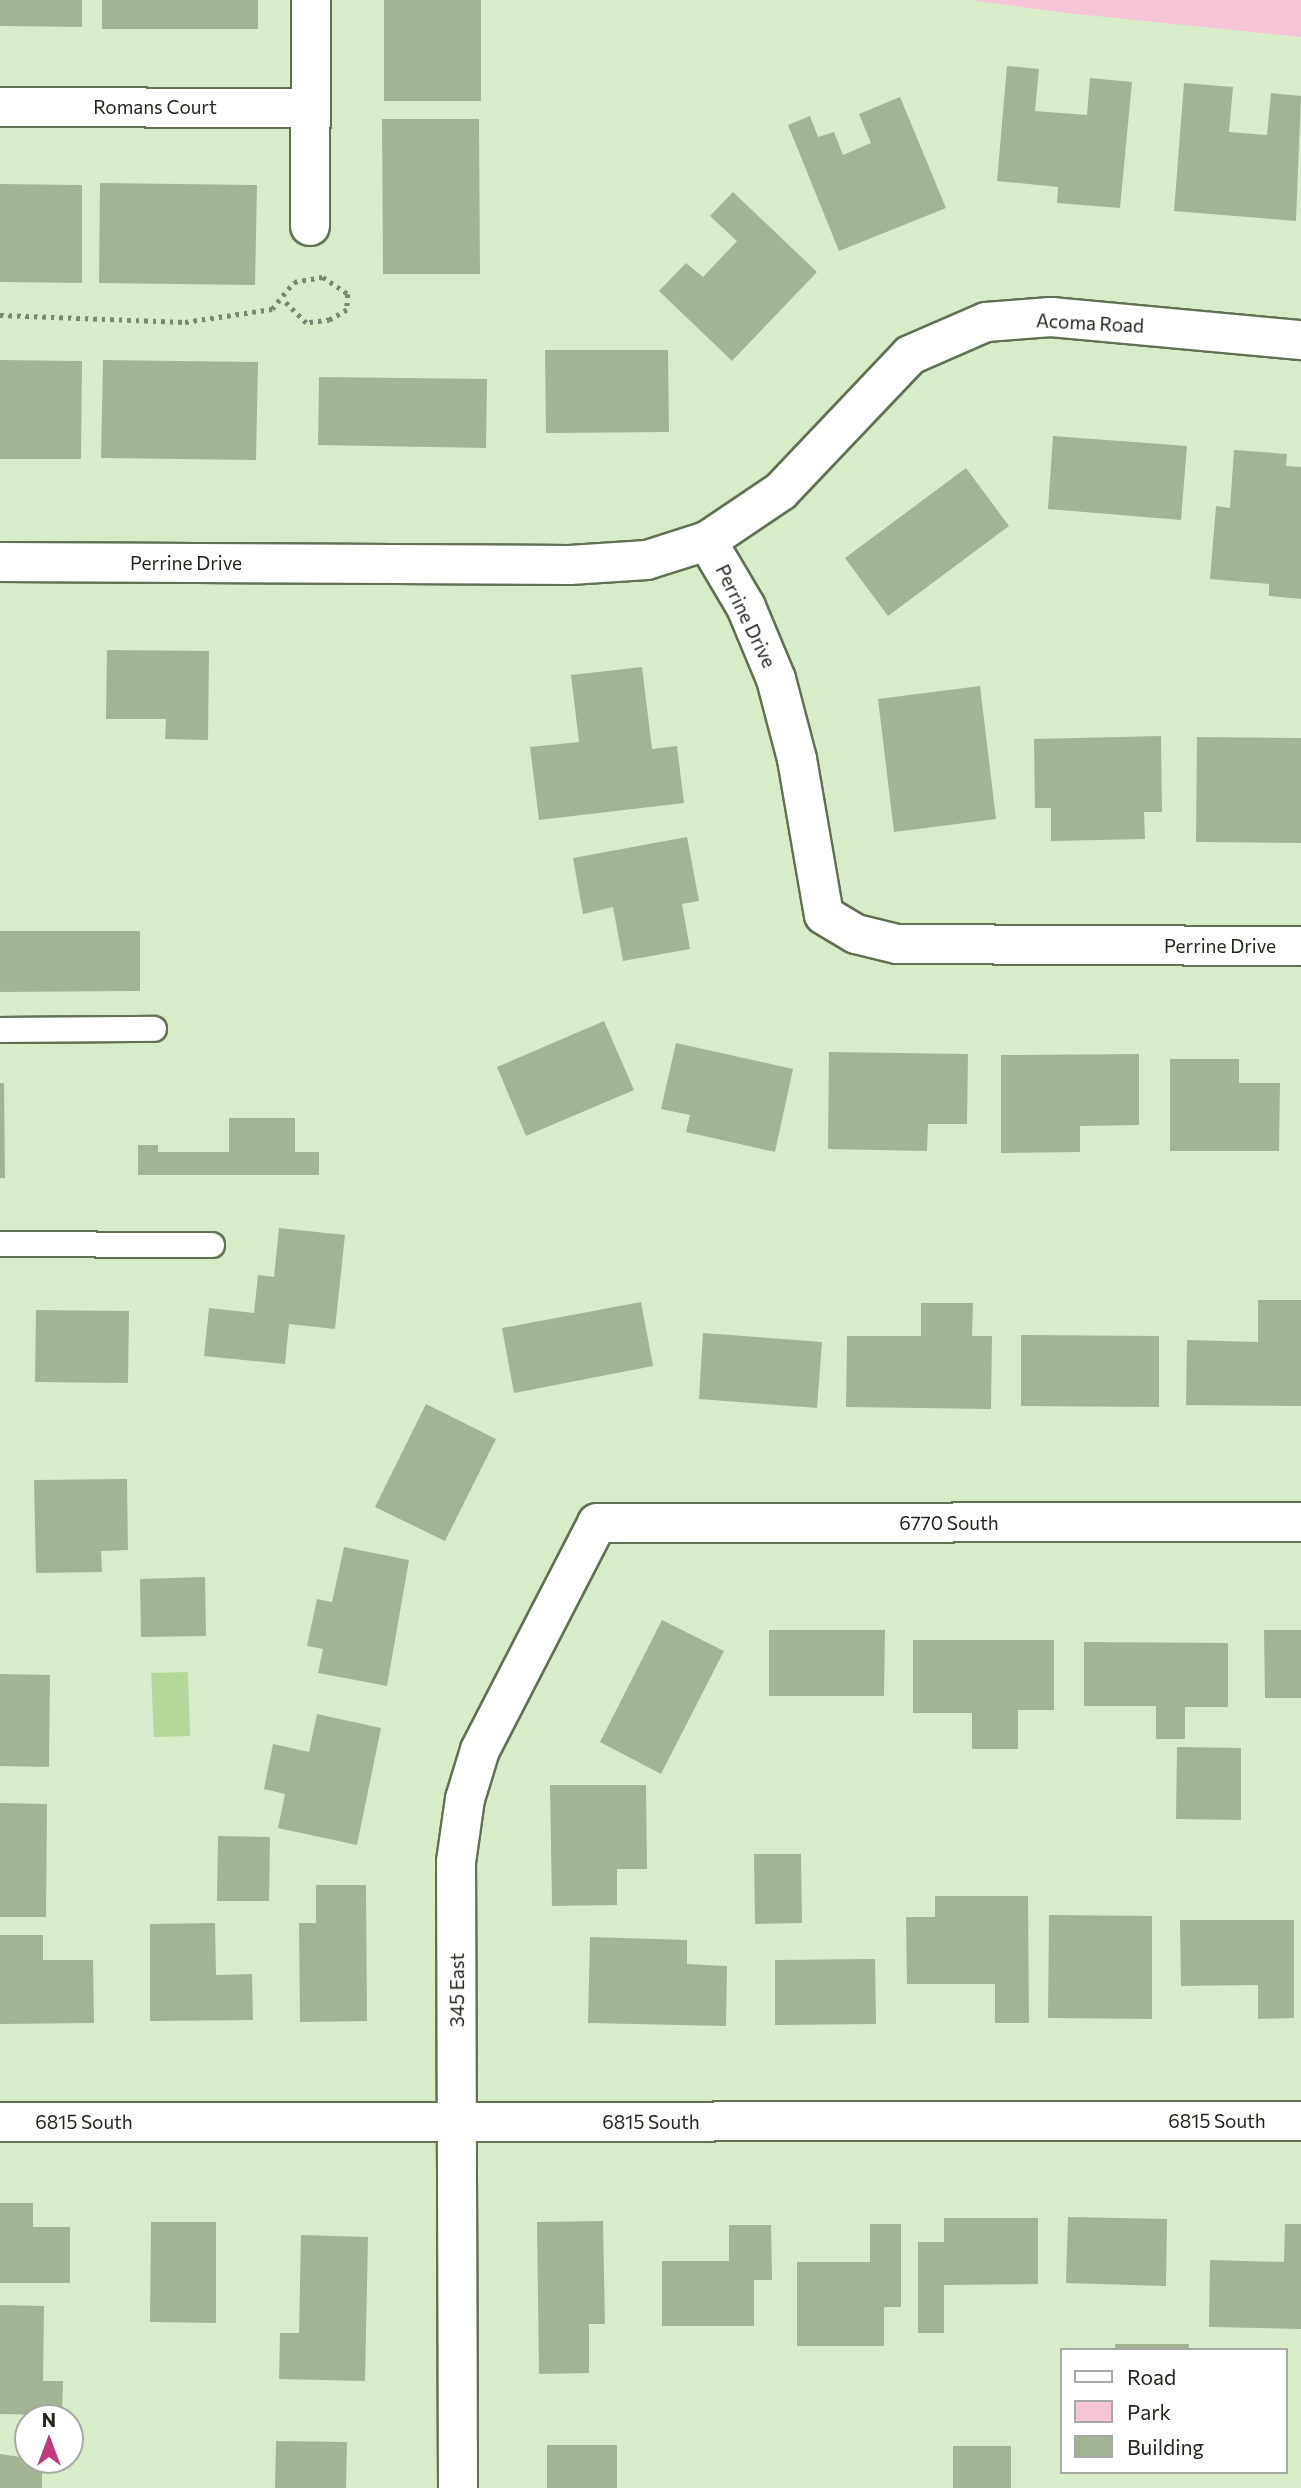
<!DOCTYPE html>
<style>
body{margin:0}
#map{position:relative;width:1301px;height:2488px;overflow:hidden;background:#d9ecca;font-family:Commissioner,sans-serif}
div>[style]{position:absolute}
.green>*{inset:0;background:#f4c5d7}
.water>*{inset:0;background:#b5d79a}
.building>*{inset:0;background:#a2b494}
.path>*{height:4.5px;margin-top:-2.25px;transform-origin:0;background:repeating-linear-gradient(90deg,#7a8771 0 3.5px,transparent 0 8.5px)}
.roads{filter:drop-shadow(2px 0 #617154) drop-shadow(-2px 0 #617154) drop-shadow(0 2px #617154) drop-shadow(0 -2px #617154)}
.lane>*{height:24px;margin:-12px;padding:0 12px;transform-origin:12px;border-radius:12px;background:#fff}
.street>*{height:38px;margin:-19px;padding:0 19px;transform-origin:19px;border-radius:19px;background:#fff}
span{translate:-50% -50%;white-space:nowrap;text-align:center;line-height:1.15;-webkit-text-stroke:5px #fff;paint-order:stroke}
.street-label{font-size:19px;color:#20271b}
.legend{position:absolute;left:1060px;top:2348px;width:228px;height:126px;box-sizing:border-box;background:#fff;border:2px solid #a6a9a4;margin:0;padding:9px 12px;list-style:none;font-size:21px;color:#20271b}
.legend li{display:flex;align-items:center;gap:14px;height:35px}
.legend b{width:35px;border:2px solid #a6a9a4}
.north{position:absolute;left:14px;top:2404px;width:70px;height:70px;box-sizing:border-box;background:#fff;border:2px solid #a6a9a4;border-radius:50%;rotate:0deg;font-size:19px;font-weight:700;line-height:28px;text-align:center;color:#20271b}
.north::after{content:'';display:block;margin:auto;width:24px;height:32px;background:#c03b7e;clip-path:polygon(50% 0,100% 100%,50% 72%,0 100%)}
</style>
<div id="map">
<div class="green">
<div style="clip-path:polygon(970px 0,1301px 0,1301px 37px,1067px 13px)"></div>
</div>
<div class="water">
<div style="clip-path:polygon(188px 1672px,190px 1736px,154px 1737px,151px 1673px)"></div>
</div>
<div class="building">
<div style="clip-path:polygon(0 0,82px 0,82px 27px,0 26px)"></div>
<div style="clip-path:polygon(102px 0,258px 0,258px 29px,102px 29px)"></div>
<div style="clip-path:polygon(384px 0,481px 0,481px 101px,384px 101px)"></div>
<div style="clip-path:polygon(1007px 66px,1039px 69px,1035px 111px,1087px 115px,1090px 78px,1132px 82px,1120px 208px,1057px 203px,1058px 187px,997px 181px)"></div>
<div style="clip-path:polygon(1184px 83px,1233px 87px,1229px 132px,1267px 135px,1271px 93px,1301px 96px,1296px 221px,1174px 211px)"></div>
<div style="clip-path:polygon(900px 97px,946px 208px,839px 251px,788px 125px,810px 116px,818px 137px,834px 132px,843px 155px,871px 143px,859px 114px)"></div>
<div style="clip-path:polygon(382px 119px,479px 119px,480px 274px,383px 274px)"></div>
<div style="clip-path:polygon(100px 183px,257px 185px,255px 285px,99px 283px)"></div>
<div style="clip-path:polygon(0 184px,82px 185px,82px 283px,0 282px)"></div>
<div style="clip-path:polygon(733px 192px,817px 272px,732px 361px,659px 291px,686px 263px,703px 277px,737px 241px,710px 216px)"></div>
<div style="clip-path:polygon(545px 350px,668px 350px,669px 432px,546px 433px)"></div>
<div style="clip-path:polygon(0 360px,82px 361px,81px 459px,0 459px)"></div>
<div style="clip-path:polygon(103px 360px,258px 362px,256px 460px,101px 458px)"></div>
<div style="clip-path:polygon(319px 377px,487px 379px,486px 448px,318px 445px)"></div>
<div style="clip-path:polygon(1053px 436px,1187px 446px,1181px 520px,1048px 509px)"></div>
<div style="clip-path:polygon(1234px 450px,1287px 454px,1286px 466px,1301px 467px,1301px 599px,1269px 596px,1269px 584px,1210px 579px,1216px 506px,1230px 508px)"></div>
<div style="clip-path:polygon(966px 468px,1009px 526px,888px 616px,845px 558px)"></div>
<div style="clip-path:polygon(107px 650px,209px 651px,208px 740px,165px 739px,166px 719px,106px 719px)"></div>
<div style="clip-path:polygon(642px 667px,652px 749px,677px 746px,684px 803px,539px 820px,530px 747px,579px 742px,571px 675px)"></div>
<div style="clip-path:polygon(980px 686px,996px 819px,894px 832px,878px 699px)"></div>
<div style="clip-path:polygon(1161px 736px,1162px 812px,1144px 812px,1145px 839px,1051px 841px,1051px 808px,1035px 808px,1034px 739px)"></div>
<div style="clip-path:polygon(1197px 737px,1301px 738px,1301px 843px,1196px 842px)"></div>
<div style="clip-path:polygon(687px 837px,699px 901px,682px 904px,690px 949px,623px 961px,613px 907px,583px 914px,573px 858px)"></div>
<div style="clip-path:polygon(0 931px,140px 931px,140px 991px,0 992px)"></div>
<div style="clip-path:polygon(604px 1021px,634px 1090px,526px 1136px,497px 1067px)"></div>
<div style="clip-path:polygon(676px 1043px,793px 1069px,775px 1152px,686px 1132px,690px 1115px,661px 1109px)"></div>
<div style="clip-path:polygon(829px 1052px,968px 1054px,967px 1124px,928px 1124px,927px 1151px,828px 1149px)"></div>
<div style="clip-path:polygon(1139px 1054px,1139px 1125px,1080px 1126px,1080px 1152px,1001px 1153px,1001px 1055px)"></div>
<div style="clip-path:polygon(1170px 1059px,1239px 1059px,1239px 1083px,1280px 1083px,1279px 1151px,1170px 1151px)"></div>
<div style="clip-path:polygon(0 1083px,4px 1083px,5px 1178px,0 1178px)"></div>
<div style="clip-path:polygon(229px 1118px,295px 1118px,295px 1152px,319px 1152px,319px 1175px,138px 1175px,138px 1145px,158px 1145px,158px 1152px,229px 1152px)"></div>
<div style="clip-path:polygon(279px 1228px,345px 1235px,335px 1329px,289px 1324px,285px 1364px,204px 1356px,209px 1308px,254px 1313px,258px 1275px,274px 1277px)"></div>
<div style="clip-path:polygon(1258px 1300px,1301px 1300px,1301px 1406px,1186px 1405px,1187px 1340px,1258px 1342px)"></div>
<div style="clip-path:polygon(641px 1302px,653px 1366px,514px 1393px,502px 1328px)"></div>
<div style="clip-path:polygon(921px 1303px,973px 1303px,972px 1336px,992px 1336px,991px 1409px,846px 1407px,847px 1336px,921px 1336px)"></div>
<div style="clip-path:polygon(36px 1310px,129px 1311px,128px 1383px,35px 1382px)"></div>
<div style="clip-path:polygon(703px 1333px,822px 1342px,817px 1408px,699px 1399px)"></div>
<div style="clip-path:polygon(1021px 1335px,1159px 1336px,1159px 1407px,1021px 1406px)"></div>
<div style="clip-path:polygon(426px 1404px,496px 1439px,445px 1541px,375px 1507px)"></div>
<div style="clip-path:polygon(127px 1479px,128px 1550px,101px 1551px,102px 1572px,36px 1573px,34px 1480px)"></div>
<div style="clip-path:polygon(344px 1547px,409px 1560px,387px 1686px,318px 1673px,323px 1649px,307px 1646px,317px 1599px,332px 1602px)"></div>
<div style="clip-path:polygon(205px 1577px,206px 1636px,141px 1637px,140px 1579px)"></div>
<div style="clip-path:polygon(662px 1620px,724px 1651px,661px 1774px,600px 1742px)"></div>
<div style="clip-path:polygon(769px 1630px,885px 1630px,884px 1696px,769px 1696px)"></div>
<div style="clip-path:polygon(1264px 1630px,1301px 1630px,1301px 1698px,1265px 1698px)"></div>
<div style="clip-path:polygon(913px 1640px,1054px 1640px,1054px 1710px,1018px 1710px,1018px 1749px,972px 1749px,972px 1713px,913px 1713px)"></div>
<div style="clip-path:polygon(1084px 1642px,1228px 1643px,1228px 1707px,1185px 1707px,1185px 1739px,1156px 1739px,1156px 1706px,1084px 1706px)"></div>
<div style="clip-path:polygon(0 1674px,50px 1675px,49px 1767px,0 1766px)"></div>
<div style="clip-path:polygon(317px 1714px,381px 1728px,357px 1845px,278px 1828px,285px 1794px,264px 1789px,273px 1744px,309px 1752px)"></div>
<div style="clip-path:polygon(1177px 1747px,1241px 1748px,1241px 1820px,1176px 1819px)"></div>
<div style="clip-path:polygon(550px 1785px,646px 1785px,647px 1869px,617px 1869px,617px 1905px,552px 1906px)"></div>
<div style="clip-path:polygon(0 1803px,47px 1804px,46px 1917px,0 1917px)"></div>
<div style="clip-path:polygon(218px 1836px,270px 1837px,269px 1901px,217px 1901px)"></div>
<div style="clip-path:polygon(754px 1854px,801px 1854px,802px 1923px,755px 1924px)"></div>
<div style="clip-path:polygon(316px 1885px,366px 1885px,367px 2021px,300px 2022px,299px 1923px,316px 1923px)"></div>
<div style="clip-path:polygon(935px 1896px,1028px 1896px,1029px 2023px,995px 2023px,995px 1984px,907px 1984px,906px 1917px,935px 1917px)"></div>
<div style="clip-path:polygon(1049px 1915px,1152px 1916px,1152px 2019px,1048px 2018px)"></div>
<div style="clip-path:polygon(1180px 1920px,1294px 1920px,1294px 2018px,1258px 2019px,1258px 1985px,1181px 1986px)"></div>
<div style="clip-path:polygon(215px 1923px,216px 1975px,252px 1974px,253px 2020px,150px 2021px,150px 1924px)"></div>
<div style="clip-path:polygon(0 1935px,43px 1935px,43px 1960px,93px 1960px,94px 2023px,0 2024px)"></div>
<div style="clip-path:polygon(590px 1937px,687px 1940px,687px 1964px,727px 1966px,726px 2026px,588px 2023px)"></div>
<div style="clip-path:polygon(875px 1959px,876px 2024px,775px 2025px,775px 1960px)"></div>
<div style="clip-path:polygon(0 2203px,33px 2203px,33px 2227px,70px 2227px,70px 2283px,0 2283px)"></div>
<div style="clip-path:polygon(1068px 2217px,1167px 2219px,1166px 2286px,1066px 2283px)"></div>
<div style="clip-path:polygon(944px 2218px,1038px 2218px,1038px 2284px,944px 2285px,944px 2333px,918px 2333px,918px 2242px,944px 2242px)"></div>
<div style="clip-path:polygon(603px 2221px,605px 2324px,589px 2324px,589px 2373px,539px 2374px,537px 2222px)"></div>
<div style="clip-path:polygon(151px 2222px,216px 2222px,216px 2323px,150px 2322px)"></div>
<div style="clip-path:polygon(870px 2224px,901px 2224px,901px 2307px,884px 2307px,884px 2346px,797px 2346px,797px 2262px,870px 2262px)"></div>
<div style="clip-path:polygon(1285px 2224px,1301px 2224px,1301px 2329px,1209px 2327px,1210px 2260px,1284px 2262px)"></div>
<div style="clip-path:polygon(729px 2225px,771px 2225px,772px 2280px,754px 2280px,754px 2326px,662px 2326px,662px 2261px,729px 2261px)"></div>
<div style="clip-path:polygon(301px 2235px,368px 2237px,365px 2381px,279px 2379px,280px 2333px,299px 2333px)"></div>
<div style="clip-path:polygon(0 2305px,44px 2306px,43px 2381px,63px 2381px,62px 2415px,0 2414px)"></div>
<div style="clip-path:polygon(1115px 2344px,1189px 2344px,1189px 2350px,1115px 2350px)"></div>
<div style="clip-path:polygon(276px 2441px,347px 2442px,346px 2488px,275px 2488px)"></div>
<div style="clip-path:polygon(547px 2445px,617px 2445px,617px 2488px,547px 2488px)"></div>
<div style="clip-path:polygon(953px 2446px,1011px 2446px,1011px 2488px,953px 2488px)"></div>
<div style="clip-path:polygon(0 2454px,42px 2460px,42px 2488px,0 2488px)"></div>
</div>
<div class="path">
<div style="left:0;top:315px;width:185px;rotate:2.2deg"></div>
<div style="left:185px;top:322px;width:88px;rotate:-8.5deg"></div>
<div style="left:272px;top:309px;width:35px;rotate:-51deg"></div>
<div style="left:294px;top:282px;width:29px;rotate:-10deg"></div>
<div style="left:323px;top:277px;width:30px;rotate:34deg"></div>
<div style="left:348px;top:294px;width:16px;rotate:94deg"></div>
<div style="left:347px;top:310px;width:20px;rotate:150deg"></div>
<div style="left:330px;top:320px;width:24px;rotate:173deg"></div>
<div style="left:306px;top:323px;width:33px;rotate:-135deg"></div>
</div>
<div class="roads">
<div class="lane">
<div style="left:0;top:1030px;width:154px;rotate:-0.4deg"></div>
<div style="left:0;top:1244px;width:212px;rotate:0.3deg"></div>
</div>
<div class="street">
<div style="left:0;top:107px;width:310px;rotate:0.2deg"></div>
<div style="left:310px;top:226px;width:226px;rotate:-89.7deg"></div>
<div style="left:707px;top:541px;width:77px;rotate:59.4deg"></div>
<div style="left:746px;top:607px;width:78px;rotate:67.4deg"></div>
<div style="left:776px;top:679px;width:83px;rotate:75.3deg"></div>
<div style="left:797px;top:759px;width:158px;rotate:80.2deg"></div>
<div style="left:824px;top:915px;width:37px;rotate:31deg"></div>
<div style="left:856px;top:934px;width:42px;rotate:13.7deg"></div>
<div style="left:897px;top:944px;width:404px;rotate:0.3deg"></div>
<div style="left:0;top:562px;width:570px;rotate:0.3deg"></div>
<div style="left:570px;top:565px;width:77px;rotate:-3.7deg"></div>
<div style="left:647px;top:560px;width:63px;rotate:-17.6deg"></div>
<div style="left:707px;top:541px;width:89px;rotate:-34deg"></div>
<div style="left:781px;top:491px;width:187px;rotate:-46.5deg"></div>
<div style="left:910px;top:355px;width:83px;rotate:-23.5deg"></div>
<div style="left:986px;top:322px;width:65px;rotate:-4.4deg"></div>
<div style="left:1051px;top:317px;width:251px;rotate:5.3deg"></div>
<div style="left:0;top:2122px;width:1301px;rotate:-0.04deg"></div>
<div style="left:458px;top:2488px;width:626px;rotate:-90.18deg"></div>
<div style="left:456px;top:1862px;width:64px;rotate:-81.9deg"></div>
<div style="left:465px;top:1799px;width:51px;rotate:-73deg"></div>
<div style="left:480px;top:1750px;width:255px;rotate:-62.7deg"></div>
<div style="left:597px;top:1523px;width:704px;rotate:-0.08deg"></div>
</div>
</div>
<div class="street-label">
<span style="left:155px;top:107px">Romans Court</span>
<span style="left:1090px;top:323px;rotate:3deg">Acoma Road</span>
<span style="left:186px;top:563px">Perrine Drive</span>
<span style="left:746px;top:616px;rotate:64deg">Perrine Drive</span>
<span style="left:1220px;top:946px">Perrine Drive</span>
<span style="left:949px;top:1523px">6770 South</span>
<span style="left:457px;top:1990px;rotate:-90deg">345 East</span>
<span style="left:1217px;top:2121px">6815 South</span>
<span style="left:84px;top:2122px">6815 South</span>
<span style="left:651px;top:2122px">6815 South</span>
</div>
<ul class="legend">
<li><b style="height:9px;background:#fff"></b>Road</li>
<li><b style="height:19px;background:#f4c5d7"></b>Park</li>
<li><b style="height:19px;background:#a2b494"></b>Building</li>
</ul>
<div class="north">N</div>
</div>
